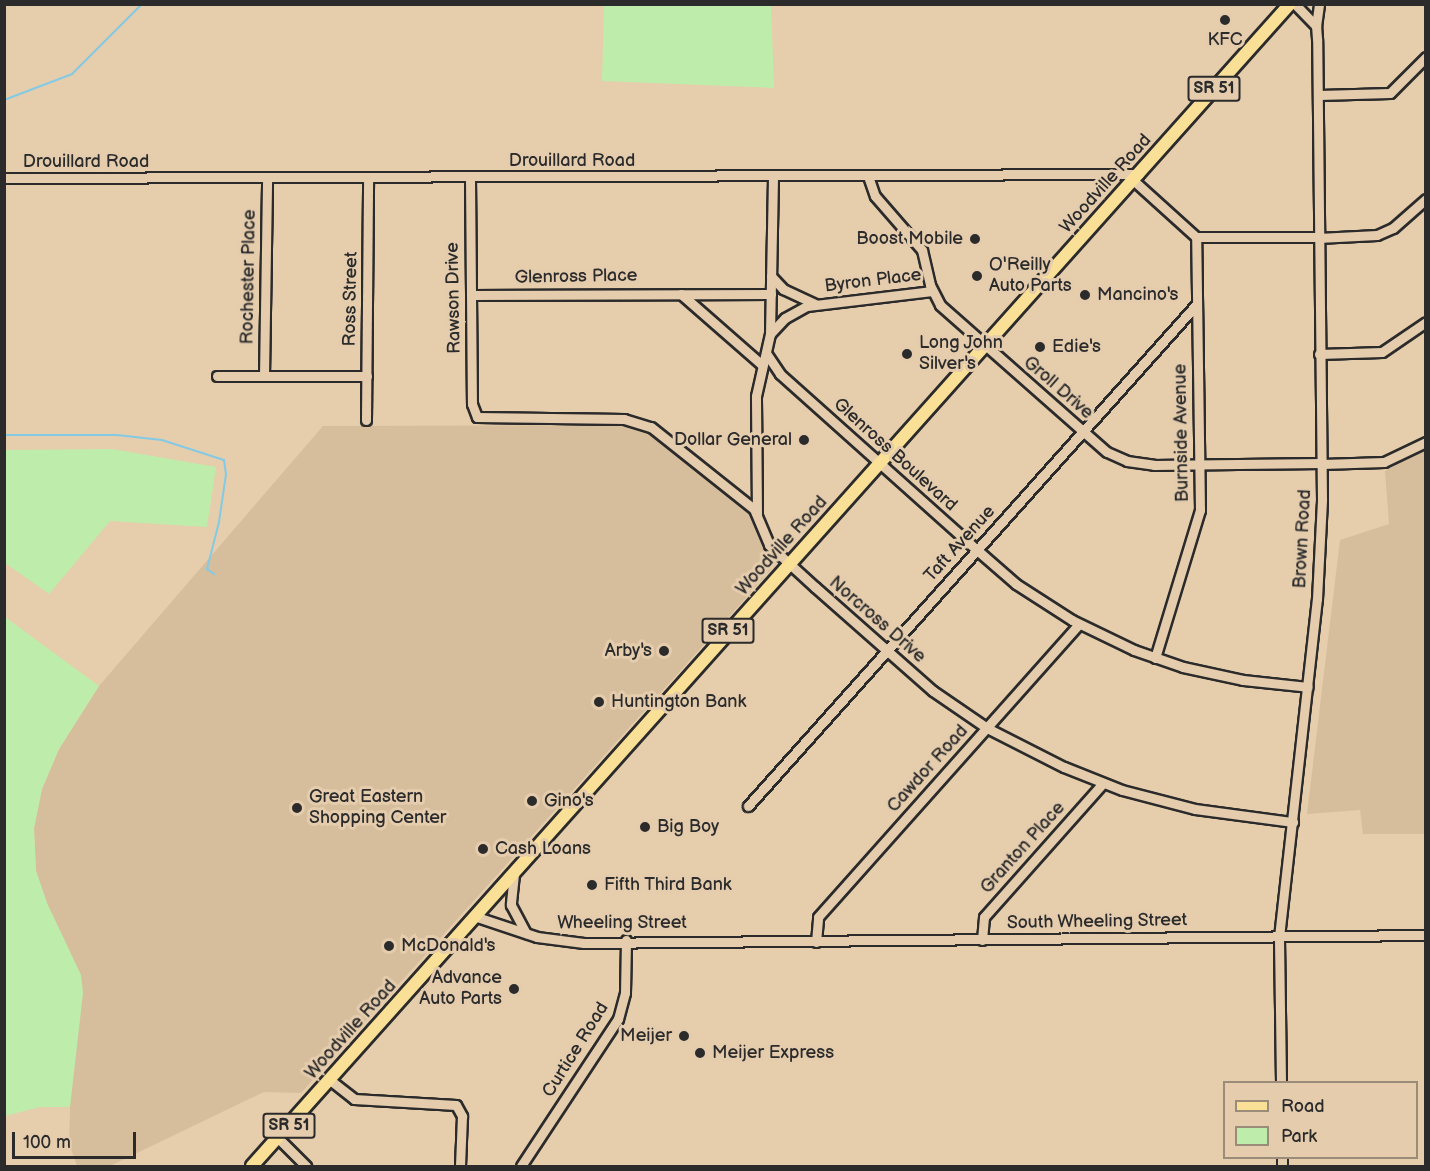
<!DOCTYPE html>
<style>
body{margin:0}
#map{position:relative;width:1430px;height:1171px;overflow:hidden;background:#e6cdab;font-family:"Balsamiq Sans",sans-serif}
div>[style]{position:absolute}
.built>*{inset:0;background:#d6be9d}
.green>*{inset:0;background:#beedab}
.stream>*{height:2px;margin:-1px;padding:0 1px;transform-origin:1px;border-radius:1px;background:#84cae5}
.roads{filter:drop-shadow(2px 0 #2b2b2b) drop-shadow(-2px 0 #2b2b2b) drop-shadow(0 2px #2b2b2b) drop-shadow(0 -2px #2b2b2b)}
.minor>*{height:9px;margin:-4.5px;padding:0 4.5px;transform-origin:4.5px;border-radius:4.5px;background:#e4ccad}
.major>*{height:12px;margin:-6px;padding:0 6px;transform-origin:6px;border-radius:6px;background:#fadf96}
.dots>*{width:16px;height:16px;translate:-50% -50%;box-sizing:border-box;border:3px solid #e4ccad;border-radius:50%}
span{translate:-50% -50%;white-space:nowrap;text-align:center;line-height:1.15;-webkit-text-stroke:6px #e4ccad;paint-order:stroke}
.shield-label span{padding:2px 4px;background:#e4ccad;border:2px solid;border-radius:4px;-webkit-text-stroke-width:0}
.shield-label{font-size:16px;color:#2b2b2b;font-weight:700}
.poi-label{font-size:18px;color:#2b2b2b}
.right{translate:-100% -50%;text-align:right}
.left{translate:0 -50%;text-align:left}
.street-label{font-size:18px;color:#2b2b2b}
.frame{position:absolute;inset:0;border:6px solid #2b2b2b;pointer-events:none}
.legend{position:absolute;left:1223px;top:1081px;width:195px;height:78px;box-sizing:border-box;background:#e4ccad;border:2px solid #9a8c79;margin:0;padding:8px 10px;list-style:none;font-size:18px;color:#2b2b2b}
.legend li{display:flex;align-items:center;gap:12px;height:30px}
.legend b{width:30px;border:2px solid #9a8c79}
.scale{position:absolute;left:12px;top:1132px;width:124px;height:27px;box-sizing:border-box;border:3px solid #2b2b2b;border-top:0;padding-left:8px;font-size:18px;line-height:21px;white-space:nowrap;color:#2b2b2b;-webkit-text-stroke:4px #e4ccad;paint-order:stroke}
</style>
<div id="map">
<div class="built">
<div style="clip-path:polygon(625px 425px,650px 434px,750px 512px,779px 561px,301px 1093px,264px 1092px,110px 1166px,77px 1166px,69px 1143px,71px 1079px,47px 903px,36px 871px,34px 828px,42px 789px,59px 749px,99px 686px,323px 426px)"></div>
<div style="clip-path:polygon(1425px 447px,1425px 834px,1363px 834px,1360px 810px,1307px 814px,1340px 540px,1389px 524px,1385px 471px)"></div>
</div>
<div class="green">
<div style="clip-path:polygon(604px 5px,771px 5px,774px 88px,602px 81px)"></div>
<div style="clip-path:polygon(112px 449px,216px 467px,207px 527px,110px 521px,49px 594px,5px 563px,5px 450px)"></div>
<div style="clip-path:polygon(5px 617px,99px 686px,59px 749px,42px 789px,34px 828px,36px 871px,47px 903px,81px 975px,83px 993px,70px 1107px,40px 1107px,5px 1116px)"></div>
</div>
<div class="stream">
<div style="left:4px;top:100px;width:73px;rotate:-20.9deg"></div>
<div style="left:72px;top:74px;width:99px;rotate:-45deg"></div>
<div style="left:4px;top:435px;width:113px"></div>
<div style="left:117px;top:435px;width:45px;rotate:6.3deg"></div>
<div style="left:162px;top:440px;width:65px;rotate:17.9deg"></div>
<div style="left:224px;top:460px;width:14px;rotate:82deg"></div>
<div style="left:226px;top:474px;width:49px;rotate:98.3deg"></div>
<div style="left:219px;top:522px;width:49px;rotate:104.3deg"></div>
<div style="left:207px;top:569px;width:9px;rotate:36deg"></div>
</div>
<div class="roads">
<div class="minor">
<div style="left:1316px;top:26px;width:22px;rotate:-82deg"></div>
<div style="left:1319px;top:95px;width:71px;rotate:-1.6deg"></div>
<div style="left:1390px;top:93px;width:51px;rotate:-45deg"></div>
<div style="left:868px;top:176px;width:21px;rotate:71deg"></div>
<div style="left:875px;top:196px;width:72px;rotate:49deg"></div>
<div style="left:922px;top:250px;width:36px;rotate:77deg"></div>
<div style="left:930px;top:285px;width:22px;rotate:63deg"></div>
<div style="left:940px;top:305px;width:222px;rotate:41.4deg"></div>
<div style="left:1107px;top:452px;width:22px;rotate:24deg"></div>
<div style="left:1127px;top:461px;width:27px;rotate:8deg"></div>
<div style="left:1154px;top:465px;width:168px;rotate:-0.7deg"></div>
<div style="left:4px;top:178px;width:1135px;rotate:-0.2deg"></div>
<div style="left:470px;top:178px;width:226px;rotate:89.5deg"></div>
<div style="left:472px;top:404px;width:14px;rotate:69deg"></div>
<div style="left:477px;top:417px;width:147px;rotate:0.8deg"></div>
<div style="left:624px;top:419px;width:28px;rotate:17deg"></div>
<div style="left:651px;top:427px;width:132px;rotate:38.5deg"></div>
<div style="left:754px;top:509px;width:39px;rotate:67deg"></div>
<div style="left:769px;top:545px;width:62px;rotate:42.4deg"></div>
<div style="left:815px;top:587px;width:157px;rotate:41.4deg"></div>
<div style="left:933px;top:691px;width:65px;rotate:34.4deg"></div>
<div style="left:987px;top:728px;width:86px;rotate:26.9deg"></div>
<div style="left:1064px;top:767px;width:62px;rotate:21.6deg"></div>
<div style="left:1122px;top:790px;width:75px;rotate:14.6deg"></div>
<div style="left:1195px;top:809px;width:99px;rotate:7.6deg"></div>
<div style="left:1133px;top:180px;width:85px;rotate:42.1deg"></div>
<div style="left:1196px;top:237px;width:122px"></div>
<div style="left:1318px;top:238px;width:59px;rotate:-2.9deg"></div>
<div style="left:1377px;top:235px;width:17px;rotate:-24deg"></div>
<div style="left:1393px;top:228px;width:44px;rotate:-41.3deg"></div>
<div style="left:771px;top:276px;width:18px;rotate:47deg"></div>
<div style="left:783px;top:289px;width:35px;rotate:25deg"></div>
<div style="left:681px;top:294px;width:108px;rotate:41.2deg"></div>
<div style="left:471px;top:295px;width:300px;rotate:-0.2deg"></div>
<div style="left:770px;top:334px;width:22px;rotate:-47deg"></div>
<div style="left:785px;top:318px;width:25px;rotate:-29deg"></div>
<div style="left:807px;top:306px;width:126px;rotate:-6.8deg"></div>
<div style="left:766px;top:353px;width:25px;rotate:56deg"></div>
<div style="left:780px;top:374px;width:264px;rotate:41.8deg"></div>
<div style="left:977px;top:550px;width:52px;rotate:41.1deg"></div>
<div style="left:1016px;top:584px;width:67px;rotate:32.7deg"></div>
<div style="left:1072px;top:620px;width:69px;rotate:25.8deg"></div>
<div style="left:1134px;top:650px;width:52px;rotate:19.1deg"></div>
<div style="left:1183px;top:667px;width:61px;rotate:12.2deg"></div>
<div style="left:1243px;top:680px;width:65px;rotate:6.1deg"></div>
<div style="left:1319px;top:354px;width:63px;rotate:-1.8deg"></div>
<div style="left:1382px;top:352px;width:53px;rotate:-34.3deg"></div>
<div style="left:217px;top:376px;width:150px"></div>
<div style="left:264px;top:376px;width:198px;rotate:-89.1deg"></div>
<div style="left:366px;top:420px;width:242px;rotate:-89.5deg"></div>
<div style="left:1322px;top:464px;width:62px;rotate:-1.8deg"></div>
<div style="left:1384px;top:462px;width:47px;rotate:-25.5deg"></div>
<div style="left:757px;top:514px;width:118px;rotate:-90.5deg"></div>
<div style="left:756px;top:396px;width:64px;rotate:-77.3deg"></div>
<div style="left:770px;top:334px;width:158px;rotate:-88.9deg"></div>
<div style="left:1155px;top:658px;width:155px;rotate:-73.1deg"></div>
<div style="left:1200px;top:510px;width:273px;rotate:-90.8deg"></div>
<div style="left:748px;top:806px;width:672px;rotate:-48.2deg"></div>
<div style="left:514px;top:874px;width:31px;rotate:96deg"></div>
<div style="left:511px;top:905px;width:32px;rotate:62deg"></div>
<div style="left:477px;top:917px;width:63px;rotate:18.4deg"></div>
<div style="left:537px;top:937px;width:47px;rotate:7.3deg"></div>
<div style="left:584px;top:943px;width:842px;rotate:-0.54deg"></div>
<div style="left:982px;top:940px;width:23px;rotate:-85deg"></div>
<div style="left:984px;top:917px;width:179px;rotate:-48.4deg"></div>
<div style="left:816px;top:942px;width:25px;rotate:-85deg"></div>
<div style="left:818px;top:917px;width:392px;rotate:-48.3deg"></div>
<div style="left:330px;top:1080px;width:31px;rotate:38deg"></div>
<div style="left:354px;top:1099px;width:102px;rotate:3.4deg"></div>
<div style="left:456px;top:1105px;width:13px;rotate:61deg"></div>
<div style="left:462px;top:1116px;width:50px;rotate:92.3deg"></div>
<div style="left:1281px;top:1082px;width:145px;rotate:-90.8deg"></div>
<div style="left:1279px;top:937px;width:340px;rotate:-83.6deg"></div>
<div style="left:1317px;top:599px;width:100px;rotate:-87.1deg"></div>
<div style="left:1322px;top:499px;width:460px;rotate:-90.6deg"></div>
<div style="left:1317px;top:39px;width:13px;rotate:-94deg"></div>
<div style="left:1316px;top:26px;width:30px;rotate:-134deg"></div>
<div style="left:278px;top:1138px;width:40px;rotate:45deg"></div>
<div style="left:1282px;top:1158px;width:8px;rotate:90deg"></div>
<div style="left:521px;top:1166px;width:176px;rotate:-56.6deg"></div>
<div style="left:618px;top:1019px;width:27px;rotate:-75deg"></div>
<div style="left:625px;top:993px;width:53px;rotate:-88.9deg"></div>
</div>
<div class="major">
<div style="left:252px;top:1166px;width:1558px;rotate:-48.23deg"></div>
</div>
</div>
<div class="dots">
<div style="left:1225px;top:20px;background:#2b2b2b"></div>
<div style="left:975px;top:239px;background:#2b2b2b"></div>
<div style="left:977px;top:276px;background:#2b2b2b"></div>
<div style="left:1085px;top:295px;background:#2b2b2b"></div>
<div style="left:1040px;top:347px;background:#2b2b2b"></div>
<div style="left:907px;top:354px;background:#2b2b2b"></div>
<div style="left:804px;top:440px;background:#2b2b2b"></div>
<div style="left:664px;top:651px;background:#2b2b2b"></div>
<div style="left:599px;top:702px;background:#2b2b2b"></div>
<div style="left:532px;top:801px;background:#2b2b2b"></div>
<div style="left:297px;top:808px;background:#2b2b2b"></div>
<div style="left:645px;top:827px;background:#2b2b2b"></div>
<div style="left:483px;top:849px;background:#2b2b2b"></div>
<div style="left:592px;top:885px;background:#2b2b2b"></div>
<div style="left:389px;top:946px;background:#2b2b2b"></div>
<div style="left:514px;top:989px;background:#2b2b2b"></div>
<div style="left:684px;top:1036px;background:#2b2b2b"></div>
<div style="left:700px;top:1053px;background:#2b2b2b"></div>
</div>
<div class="shield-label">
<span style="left:1214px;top:89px">SR 51</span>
<span style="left:728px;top:631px">SR 51</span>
<span style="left:289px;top:1126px">SR 51</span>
</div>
<div class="poi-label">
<span style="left:1225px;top:40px">KFC</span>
<span class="right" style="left:963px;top:239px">Boost Mobile</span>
<span class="left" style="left:989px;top:276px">O'Reilly<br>Auto Parts</span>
<span class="left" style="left:1097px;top:295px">Mancino's</span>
<span class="left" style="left:919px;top:354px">Long John<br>Silver's</span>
<span class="left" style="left:1052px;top:347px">Edie's</span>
<span class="right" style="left:792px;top:440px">Dollar General</span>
<span class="right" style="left:652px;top:651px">Arby's</span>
<span class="left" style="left:611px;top:702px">Huntington Bank</span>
<span class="left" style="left:309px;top:808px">Great Eastern<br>Shopping Center</span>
<span class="left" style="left:544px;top:801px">Gino's</span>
<span class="left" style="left:657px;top:827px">Big Boy</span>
<span class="left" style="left:495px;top:849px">Cash Loans</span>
<span class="left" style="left:604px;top:885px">Fifth Third Bank</span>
<span class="left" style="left:401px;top:946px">McDonald's</span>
<span class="right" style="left:502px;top:989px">Advance<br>Auto Parts</span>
<span class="right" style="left:672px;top:1036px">Meijer</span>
<span class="left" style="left:712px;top:1053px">Meijer Express</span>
</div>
<div class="street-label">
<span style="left:572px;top:161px">Drouillard Road</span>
<span style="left:86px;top:162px">Drouillard Road</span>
<span style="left:1106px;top:184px;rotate:-48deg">Woodville Road</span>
<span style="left:249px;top:277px;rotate:-89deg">Rochester Place</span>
<span style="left:576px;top:277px;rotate:-1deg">Glenross Place</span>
<span style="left:873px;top:281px;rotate:-7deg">Byron Place</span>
<span style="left:454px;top:298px;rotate:-91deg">Rawson Drive</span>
<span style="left:351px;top:299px;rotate:-89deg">Ross Street</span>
<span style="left:1058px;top:388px;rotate:41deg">Groll Drive</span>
<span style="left:1182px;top:433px;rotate:-91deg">Burnside Avenue</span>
<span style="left:895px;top:455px;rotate:42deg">Glenross Boulevard</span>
<span style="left:1303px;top:539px;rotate:-87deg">Brown Road</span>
<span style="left:960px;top:544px;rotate:-48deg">Taft Avenue</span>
<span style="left:782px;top:546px;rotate:-48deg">Woodville Road</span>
<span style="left:877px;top:620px;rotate:41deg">Norcross Drive</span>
<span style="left:928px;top:769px;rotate:-48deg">Cawdor Road</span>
<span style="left:1023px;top:848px;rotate:-48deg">Granton Place</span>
<span style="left:1097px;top:922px;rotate:-1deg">South Wheeling Street</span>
<span style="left:622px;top:923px">Wheeling Street</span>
<span style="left:351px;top:1030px;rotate:-48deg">Woodville Road</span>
<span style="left:576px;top:1050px;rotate:-58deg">Curtice Road</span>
</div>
<div class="frame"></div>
<ul class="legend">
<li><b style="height:8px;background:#fadf96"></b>Road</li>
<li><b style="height:16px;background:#beedab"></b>Park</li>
</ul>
<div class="scale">100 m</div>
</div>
